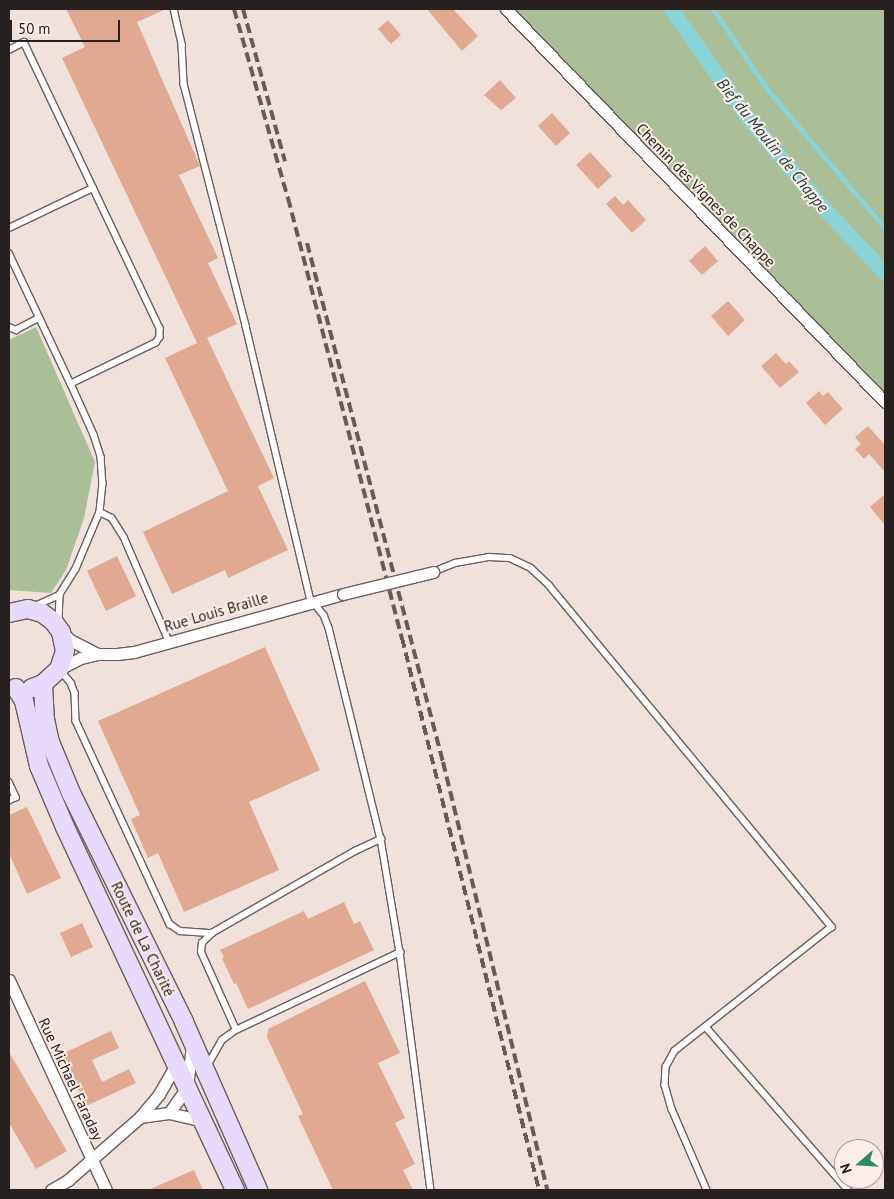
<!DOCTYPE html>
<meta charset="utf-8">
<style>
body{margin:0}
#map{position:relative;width:894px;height:1199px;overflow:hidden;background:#f0e1db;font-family:"PT Sans",sans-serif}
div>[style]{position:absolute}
.green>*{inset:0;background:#aabe97}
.stream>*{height:4.5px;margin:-2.25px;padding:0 2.25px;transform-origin:2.25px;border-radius:2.25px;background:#8ad3d7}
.canal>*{height:15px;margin:-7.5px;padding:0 7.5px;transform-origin:7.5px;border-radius:7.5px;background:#8ad3d7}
.building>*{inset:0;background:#e1a992}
.roads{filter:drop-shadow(1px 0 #6b5e59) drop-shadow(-1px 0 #6b5e59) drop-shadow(0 1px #6b5e59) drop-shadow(0 -1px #6b5e59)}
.service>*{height:5.5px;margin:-2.75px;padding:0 2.75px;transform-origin:2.75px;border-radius:2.75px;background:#fff}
.minor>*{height:11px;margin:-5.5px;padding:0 5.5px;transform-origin:5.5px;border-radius:5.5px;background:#fff}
.primary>*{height:18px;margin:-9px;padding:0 9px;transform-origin:9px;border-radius:9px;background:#e7dafd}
.rail>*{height:4px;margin-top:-2px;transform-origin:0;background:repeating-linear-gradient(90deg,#645c59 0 10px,transparent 0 15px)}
.bridges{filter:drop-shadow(1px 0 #6b5e59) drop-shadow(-1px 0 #6b5e59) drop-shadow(0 1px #6b5e59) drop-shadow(0 -1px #6b5e59)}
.minor-bridge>*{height:11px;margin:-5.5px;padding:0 5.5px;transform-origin:5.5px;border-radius:5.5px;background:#fff}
span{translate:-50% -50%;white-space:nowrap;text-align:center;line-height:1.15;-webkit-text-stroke:4px #feeee8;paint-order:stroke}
.street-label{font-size:15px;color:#26211f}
.water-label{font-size:16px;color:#173b3d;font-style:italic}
.frame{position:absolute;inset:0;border:10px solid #26211f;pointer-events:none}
.north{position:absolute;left:834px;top:1139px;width:50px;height:50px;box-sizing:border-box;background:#feeee8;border:1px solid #a89c98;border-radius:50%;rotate:251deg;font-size:14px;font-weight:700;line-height:20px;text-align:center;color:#26211f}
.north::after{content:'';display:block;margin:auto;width:18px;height:22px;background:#2e8c64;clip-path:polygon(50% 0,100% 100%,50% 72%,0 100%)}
.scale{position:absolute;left:10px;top:20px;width:110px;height:22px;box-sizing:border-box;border:2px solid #26211f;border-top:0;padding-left:6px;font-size:15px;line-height:18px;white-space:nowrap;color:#26211f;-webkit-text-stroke:4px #feeee8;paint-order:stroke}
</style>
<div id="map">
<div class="green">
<div style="clip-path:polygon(506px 9px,885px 9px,885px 402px)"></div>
<div style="clip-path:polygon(36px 327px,95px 462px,84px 518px,66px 570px,51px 593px,9px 590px,9px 340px)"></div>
</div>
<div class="stream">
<div style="left:713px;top:9px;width:98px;rotate:55.8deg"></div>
<div style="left:768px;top:90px;width:181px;rotate:49.7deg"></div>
</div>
<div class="canal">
<div style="left:671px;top:9px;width:132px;rotate:54.9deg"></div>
<div style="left:747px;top:117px;width:115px;rotate:49.9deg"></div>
<div style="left:821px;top:205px;width:93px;rotate:46.7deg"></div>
</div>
<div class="building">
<div style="clip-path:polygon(66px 9px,166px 9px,137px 22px,200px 166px,179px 175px,218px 258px,208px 263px,237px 324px,207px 338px,274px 478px,258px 486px,288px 550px,228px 578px,225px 570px,172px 594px,143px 532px,228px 491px,165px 358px,197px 343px,62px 58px,85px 47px)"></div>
<div style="clip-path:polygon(427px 9px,453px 9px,478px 36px,462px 51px)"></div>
<div style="clip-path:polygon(388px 20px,401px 35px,391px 44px,378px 29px)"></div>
<div style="clip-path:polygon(500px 80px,516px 98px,501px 110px,484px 95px)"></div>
<div style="clip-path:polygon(552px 113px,570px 133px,556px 146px,538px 126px)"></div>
<div style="clip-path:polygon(590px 152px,612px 176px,598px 189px,576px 165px)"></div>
<div style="clip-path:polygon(615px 196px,623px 205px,628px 200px,646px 220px,632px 233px,606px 204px)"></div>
<div style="clip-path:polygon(705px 246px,718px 261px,702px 275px,689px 261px)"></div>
<div style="clip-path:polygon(728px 301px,745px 320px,728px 336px,711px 316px)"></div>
<div style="clip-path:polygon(776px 353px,786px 364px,789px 361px,799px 372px,780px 388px,761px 366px)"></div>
<div style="clip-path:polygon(819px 391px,823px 396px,828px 392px,843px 409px,825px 425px,806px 403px)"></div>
<div style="clip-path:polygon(868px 426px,885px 445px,885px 472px,869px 454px,864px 459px,855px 449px,861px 444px,855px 437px)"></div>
<div style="clip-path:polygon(885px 494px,885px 525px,870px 507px)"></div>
<div style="clip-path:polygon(117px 556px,136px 596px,106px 611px,87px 571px)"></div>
<div style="clip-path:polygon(265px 647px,320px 770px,249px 802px,279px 870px,184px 912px,158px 853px,148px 858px,131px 819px,140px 815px,98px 721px)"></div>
<div style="clip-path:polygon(27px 807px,61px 878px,27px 894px,9px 853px,9px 815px)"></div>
<div style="clip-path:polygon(344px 902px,354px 924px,360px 921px,374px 950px,248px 1009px,236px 983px,234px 984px,222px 958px,224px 957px,220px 950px,304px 911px,308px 919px)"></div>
<div style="clip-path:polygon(82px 923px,93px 947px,71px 957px,60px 933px)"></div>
<div style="clip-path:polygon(365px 981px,400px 1053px,378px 1063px,405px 1118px,395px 1123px,415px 1164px,403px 1170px,413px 1190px,333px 1190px,298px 1116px,303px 1114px,267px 1037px,268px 1029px)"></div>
<div style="clip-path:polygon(111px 1031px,119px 1048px,92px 1060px,102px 1082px,129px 1069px,136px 1083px,86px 1106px,62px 1054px)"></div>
<div style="clip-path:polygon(9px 1052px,67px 1151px,36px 1169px,9px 1123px)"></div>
<div style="clip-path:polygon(194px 1170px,203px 1190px,148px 1190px)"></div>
</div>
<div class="roads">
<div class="service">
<div style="left:174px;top:9px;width:37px;rotate:77deg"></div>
<div style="left:182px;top:45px;width:39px;rotate:87deg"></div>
<div style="left:184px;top:84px;width:250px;rotate:75.6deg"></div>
<div style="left:246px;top:326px;width:283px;rotate:76.7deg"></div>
<div style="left:9px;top:50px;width:17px;rotate:-28deg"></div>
<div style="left:24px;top:42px;width:317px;rotate:64.6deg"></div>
<div style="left:160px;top:328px;width:9px;rotate:90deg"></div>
<div style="left:160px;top:337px;width:7px;rotate:124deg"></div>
<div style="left:156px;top:343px;width:94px;rotate:154.2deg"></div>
<div style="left:9px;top:228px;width:93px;rotate:-25.5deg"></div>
<div style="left:9px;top:253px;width:145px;rotate:64.7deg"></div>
<div style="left:71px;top:384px;width:56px;rotate:65.7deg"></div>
<div style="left:94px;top:435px;width:23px;rotate:72deg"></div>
<div style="left:101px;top:457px;width:26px;rotate:86deg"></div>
<div style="left:103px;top:483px;width:29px;rotate:96deg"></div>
<div style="left:100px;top:512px;width:62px;rotate:112.8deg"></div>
<div style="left:76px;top:569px;width:31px;rotate:122deg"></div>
<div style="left:60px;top:595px;width:26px;rotate:92deg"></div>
<div style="left:9px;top:327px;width:8px;rotate:23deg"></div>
<div style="left:16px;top:330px;width:26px;rotate:-28deg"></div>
<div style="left:100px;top:512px;width:13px;rotate:27deg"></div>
<div style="left:112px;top:518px;width:22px;rotate:58deg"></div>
<div style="left:124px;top:537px;width:113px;rotate:66.6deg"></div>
<div style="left:433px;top:572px;width:24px;rotate:-22deg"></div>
<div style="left:455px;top:563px;width:35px;rotate:-10deg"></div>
<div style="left:489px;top:557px;width:21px;rotate:3deg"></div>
<div style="left:510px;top:558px;width:23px;rotate:25deg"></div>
<div style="left:531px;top:568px;width:25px;rotate:43deg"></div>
<div style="left:549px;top:585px;width:444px;rotate:50.4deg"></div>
<div style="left:832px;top:927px;width:200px;rotate:141.7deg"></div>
<div style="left:675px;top:1051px;width:18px;rotate:119deg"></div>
<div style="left:666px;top:1067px;width:18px;rotate:93deg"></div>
<div style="left:665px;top:1085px;width:25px;rotate:74deg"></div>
<div style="left:672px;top:1109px;width:88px;rotate:66.6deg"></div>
<div style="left:313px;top:602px;width:17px;rotate:50deg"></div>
<div style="left:324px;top:615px;width:14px;rotate:69deg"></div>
<div style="left:329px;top:628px;width:217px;rotate:76.2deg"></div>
<div style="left:381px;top:839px;width:115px;rotate:80.5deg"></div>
<div style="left:400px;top:952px;width:240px;rotate:82.6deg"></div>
<div style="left:35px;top:606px;width:27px;rotate:-24deg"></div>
<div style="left:61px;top:671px;width:16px;rotate:50deg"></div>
<div style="left:71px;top:683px;width:11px;rotate:68deg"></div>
<div style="left:75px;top:693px;width:28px;rotate:88deg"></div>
<div style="left:76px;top:721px;width:224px;rotate:65.2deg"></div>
<div style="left:170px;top:924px;width:12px;rotate:35deg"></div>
<div style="left:180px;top:931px;width:32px;rotate:4deg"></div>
<div style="left:9px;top:782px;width:17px;rotate:65deg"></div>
<div style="left:16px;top:797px;width:8px;rotate:150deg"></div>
<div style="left:706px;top:1027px;width:216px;rotate:48.9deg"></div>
<div style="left:236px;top:1030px;width:85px;rotate:-114.2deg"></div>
<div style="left:201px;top:952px;width:9px;rotate:-84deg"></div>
<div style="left:202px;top:943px;width:14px;rotate:-45deg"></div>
<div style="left:212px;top:933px;width:165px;rotate:-29.8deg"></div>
<div style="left:355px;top:851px;width:29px;rotate:-25deg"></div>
<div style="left:207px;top:1066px;width:30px;rotate:-60deg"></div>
<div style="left:222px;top:1040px;width:17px;rotate:-36deg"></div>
<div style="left:236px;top:1030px;width:182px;rotate:-25.4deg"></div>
</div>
<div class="minor">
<div style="left:506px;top:9px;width:546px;rotate:46.04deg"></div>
<div style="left:62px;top:632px;width:11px;rotate:45deg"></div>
<div style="left:70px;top:640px;width:30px;rotate:27deg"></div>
<div style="left:97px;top:654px;width:20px"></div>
<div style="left:117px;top:654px;width:17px;rotate:-7deg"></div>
<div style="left:134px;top:652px;width:217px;rotate:-15.5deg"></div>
<div style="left:59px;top:669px;width:25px;rotate:-27deg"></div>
<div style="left:81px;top:658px;width:16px;rotate:-14deg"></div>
<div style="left:9px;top:980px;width:231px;rotate:65.2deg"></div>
<div style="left:169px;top:1113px;width:32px;rotate:-55deg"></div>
<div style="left:187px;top:1087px;width:42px;rotate:-83.2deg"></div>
<div style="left:140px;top:1117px;width:29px;rotate:-8deg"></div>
<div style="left:169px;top:1113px;width:35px;rotate:13deg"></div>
<div style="left:51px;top:1190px;width:20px;rotate:-30deg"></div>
<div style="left:68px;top:1180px;width:96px;rotate:-41.2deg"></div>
<div style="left:140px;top:1117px;width:30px;rotate:-50deg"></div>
<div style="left:159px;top:1094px;width:34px;rotate:-60deg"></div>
</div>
<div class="primary">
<div style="left:9px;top:613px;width:19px;rotate:-12deg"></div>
<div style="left:28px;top:609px;width:15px;rotate:16deg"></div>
<div style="left:42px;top:613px;width:14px;rotate:36deg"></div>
<div style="left:53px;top:621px;width:14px;rotate:54deg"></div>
<div style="left:61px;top:632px;width:19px;rotate:78deg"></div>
<div style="left:65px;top:651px;width:19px;rotate:108deg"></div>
<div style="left:59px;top:669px;width:22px;rotate:137deg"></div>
<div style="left:43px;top:684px;width:12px;rotate:160deg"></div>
<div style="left:43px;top:684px;width:35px;rotate:87deg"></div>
<div style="left:45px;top:719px;width:24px;rotate:78deg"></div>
<div style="left:50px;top:742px;width:55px;rotate:67.6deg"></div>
<div style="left:71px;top:793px;width:255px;rotate:63.7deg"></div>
<div style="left:184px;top:1022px;width:184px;rotate:66.2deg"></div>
<div style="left:16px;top:688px;width:15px;rotate:58deg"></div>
<div style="left:24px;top:701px;width:67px;rotate:77deg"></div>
<div style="left:39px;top:766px;width:66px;rotate:66.9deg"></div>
<div style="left:65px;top:827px;width:401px;rotate:64.9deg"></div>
</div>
</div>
<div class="rail">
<div style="left:234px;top:9px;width:197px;rotate:74.1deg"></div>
<div style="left:288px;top:198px;width:455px;rotate:75.5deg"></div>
<div style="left:402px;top:638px;width:569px;rotate:76.06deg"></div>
<div style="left:243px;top:9px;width:158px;rotate:74.6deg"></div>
<div style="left:307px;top:243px;width:537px;rotate:75.32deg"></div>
<div style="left:443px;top:762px;width:440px;rotate:76.3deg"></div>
</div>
<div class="bridges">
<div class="minor-bridge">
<div style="left:343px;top:594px;width:93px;rotate:-13.7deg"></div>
</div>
</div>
<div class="street-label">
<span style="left:706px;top:195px;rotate:46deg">Chemin des Vignes de Chappe</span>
<span style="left:216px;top:612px;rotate:-16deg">Rue Louis Braille</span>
<span style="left:143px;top:939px;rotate:64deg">Route de La Charité</span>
<span style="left:71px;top:1079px;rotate:65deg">Rue Michael Faraday</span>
</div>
<div class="water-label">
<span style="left:773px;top:145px;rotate:51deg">Bief du Moulin de Chappe</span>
</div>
<div class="frame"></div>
<div class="north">N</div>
<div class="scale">50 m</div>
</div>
